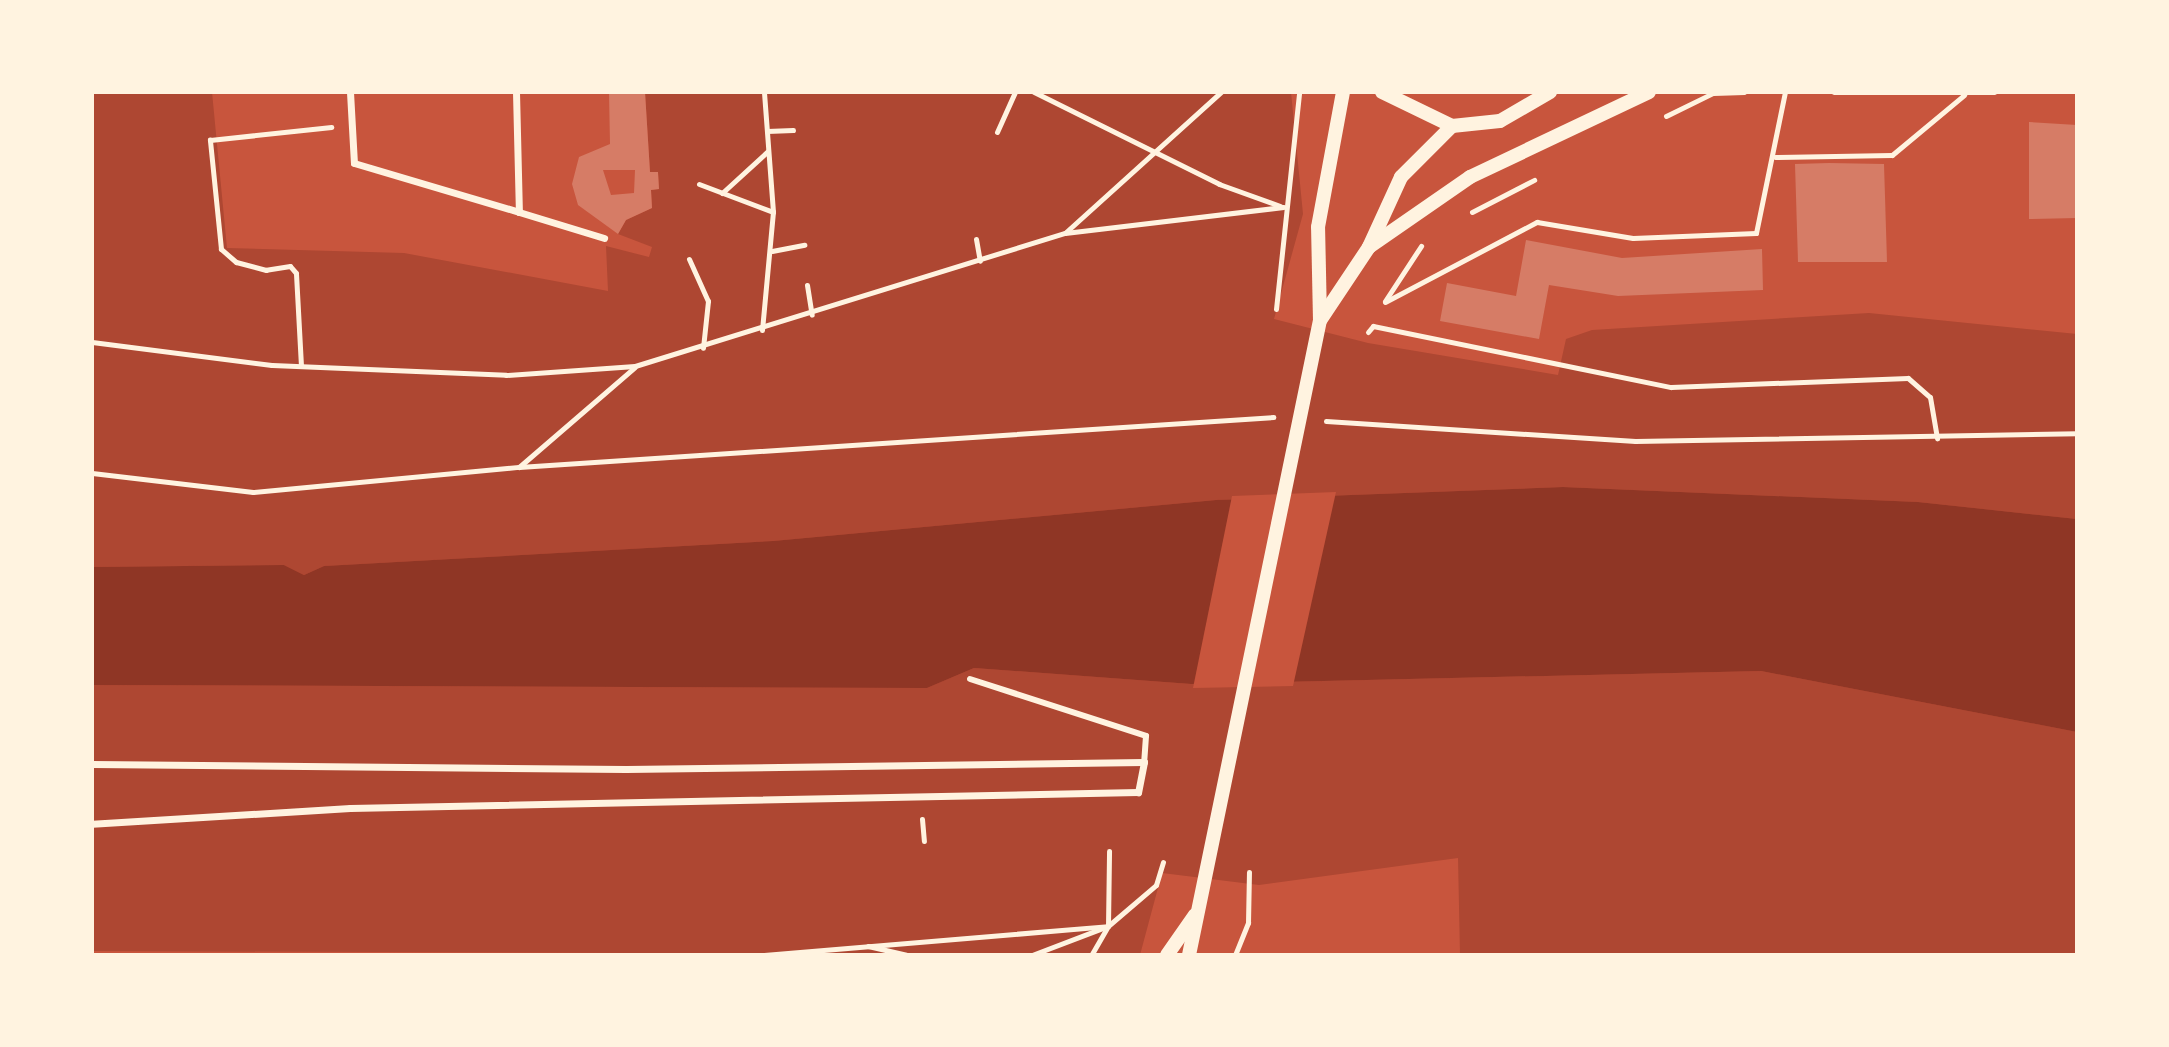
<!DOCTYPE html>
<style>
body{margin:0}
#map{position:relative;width:2169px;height:1047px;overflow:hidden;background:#c8553d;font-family:"IBM Plex Sans",sans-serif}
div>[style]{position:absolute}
.green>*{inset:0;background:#ae4732}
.water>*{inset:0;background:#8f3625}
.pier>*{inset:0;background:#c8553d}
.building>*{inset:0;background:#d67c66}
.path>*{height:5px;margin:-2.5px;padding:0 2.5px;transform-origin:2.5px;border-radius:2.5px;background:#fff3e0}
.service>*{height:6px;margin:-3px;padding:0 3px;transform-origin:3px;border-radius:3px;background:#fff3e0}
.pedestrian>*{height:7px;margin:-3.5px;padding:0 3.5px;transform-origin:3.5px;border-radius:3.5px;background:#fff3e0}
.tertiary>*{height:14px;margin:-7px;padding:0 7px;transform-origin:7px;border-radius:7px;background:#fff3e0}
span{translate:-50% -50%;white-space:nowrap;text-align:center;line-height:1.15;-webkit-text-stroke:6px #fff3e0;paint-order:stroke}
.frame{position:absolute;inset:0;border:94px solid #fff3e0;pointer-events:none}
</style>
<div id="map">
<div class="green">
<div style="clip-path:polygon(92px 92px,212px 92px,227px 248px,404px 253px,608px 291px,606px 246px,649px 257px,652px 247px,618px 234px,626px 220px,652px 208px,651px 190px,659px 189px,658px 173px,650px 172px,645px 92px,1291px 92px,1303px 214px,1274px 319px,1368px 343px,1558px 375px,1566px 339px,1592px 330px,1869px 313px,2077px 334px,2077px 519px,1918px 502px,1563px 487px,1216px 500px,773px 541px,324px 566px,304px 575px,284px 565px,92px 567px)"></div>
<div style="clip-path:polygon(974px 668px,1191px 684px,1761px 671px,2077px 732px,2077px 955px,1460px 955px,1458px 858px,1259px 885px,1162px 873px,1140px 955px,92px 951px,92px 685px,927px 688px)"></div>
</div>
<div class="water">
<div style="clip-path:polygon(1563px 487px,1918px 502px,2077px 519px,2077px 732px,1761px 671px,1191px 684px,974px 668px,927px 688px,92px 685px,92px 567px,284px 565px,304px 575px,324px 566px,773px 541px,1216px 500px)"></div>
</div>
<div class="pier">
<div style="clip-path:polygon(1336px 492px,1293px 686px,1193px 688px,1232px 496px)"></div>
</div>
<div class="building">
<div style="clip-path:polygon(evenodd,609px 92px,645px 92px,650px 172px,658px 172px,659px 189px,651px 190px,652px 208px,626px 220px,618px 234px,578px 205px,572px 184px,579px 157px,610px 144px,609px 92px,603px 170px,635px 170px,634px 193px,611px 195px,603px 170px)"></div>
<div style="clip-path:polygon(2029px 122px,2077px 125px,2077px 218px,2029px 219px)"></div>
<div style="clip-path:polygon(1829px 163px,1884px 164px,1887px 262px,1798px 262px,1795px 164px)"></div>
<div style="clip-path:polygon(1526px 240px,1622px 258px,1762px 249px,1763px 290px,1618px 296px,1549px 285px,1539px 339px,1440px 321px,1447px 283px,1516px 296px)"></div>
</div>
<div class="path">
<div style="left:1034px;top:92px;width:207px;rotate:26.4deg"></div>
<div style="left:1219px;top:184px;width:65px;rotate:19.8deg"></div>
<div style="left:1834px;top:92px;width:160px"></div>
<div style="left:1666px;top:116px;width:52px;rotate:-26.1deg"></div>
<div style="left:1713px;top:93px;width:31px;rotate:-2deg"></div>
<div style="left:767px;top:131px;width:26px;rotate:-2deg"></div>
<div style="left:997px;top:132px;width:44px;rotate:-65.8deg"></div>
<div style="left:1775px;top:157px;width:117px;rotate:-1deg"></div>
<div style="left:1892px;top:155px;width:94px;rotate:-39.8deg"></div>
<div style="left:699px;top:184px;width:79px;rotate:20.7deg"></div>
<div style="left:722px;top:193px;width:62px;rotate:-42.4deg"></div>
<div style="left:1472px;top:212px;width:70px;rotate:-27.3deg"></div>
<div style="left:1066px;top:232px;width:209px;rotate:-42.1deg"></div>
<div style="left:976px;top:239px;width:22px;rotate:80deg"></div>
<div style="left:772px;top:251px;width:33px;rotate:-11deg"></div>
<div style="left:689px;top:259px;width:46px;rotate:65.7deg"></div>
<div style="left:708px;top:301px;width:47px;rotate:96.1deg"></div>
<div style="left:807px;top:285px;width:30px;rotate:81deg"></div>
<div style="left:1385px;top:301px;width:66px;rotate:-56.8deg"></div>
<div style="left:1385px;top:302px;width:172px;rotate:-27.8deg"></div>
<div style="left:1537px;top:222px;width:97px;rotate:9.5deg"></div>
<div style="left:1633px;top:238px;width:123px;rotate:-2.3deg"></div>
<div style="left:1756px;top:233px;width:144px;rotate:-78.4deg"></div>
<div style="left:1276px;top:309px;width:218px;rotate:-83.9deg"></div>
<div style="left:762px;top:330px;width:119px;rotate:-84.7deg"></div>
<div style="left:773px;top:212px;width:120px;rotate:-94.3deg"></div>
<div style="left:1368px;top:332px;width:8px;rotate:-50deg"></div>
<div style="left:1373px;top:326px;width:304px;rotate:11.6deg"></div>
<div style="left:1671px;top:387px;width:237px;rotate:-2.2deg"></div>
<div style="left:1908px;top:378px;width:29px;rotate:41deg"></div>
<div style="left:1930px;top:397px;width:42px;rotate:80.3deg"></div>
<div style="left:92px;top:342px;width:181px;rotate:7.3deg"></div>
<div style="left:272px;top:365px;width:234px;rotate:2.4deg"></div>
<div style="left:506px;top:375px;width:129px;rotate:-4deg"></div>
<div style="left:635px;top:366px;width:450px;rotate:-17.2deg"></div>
<div style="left:1065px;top:233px;width:220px;rotate:-6.8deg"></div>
<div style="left:301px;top:366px;width:93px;rotate:-93.1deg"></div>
<div style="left:296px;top:273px;width:9px;rotate:-131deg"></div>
<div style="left:290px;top:266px;width:24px;rotate:171deg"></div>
<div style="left:266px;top:270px;width:31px;rotate:-165deg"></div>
<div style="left:236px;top:262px;width:20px;rotate:-139deg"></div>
<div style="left:221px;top:249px;width:110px;rotate:-95.8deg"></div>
<div style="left:210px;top:140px;width:122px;rotate:-6.1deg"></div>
<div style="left:1326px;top:421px;width:310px;rotate:3.7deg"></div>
<div style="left:1635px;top:441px;width:442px;rotate:-1deg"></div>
<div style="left:519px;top:467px;width:756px;rotate:-3.79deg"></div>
<div style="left:92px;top:473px;width:162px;rotate:6.7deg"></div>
<div style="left:253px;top:492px;width:267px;rotate:-5.4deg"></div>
<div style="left:519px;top:467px;width:153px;rotate:-40.8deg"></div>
<div style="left:922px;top:819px;width:22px;rotate:85deg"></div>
<div style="left:1108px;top:926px;width:75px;rotate:-89.2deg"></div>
<div style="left:868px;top:946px;width:39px;rotate:13deg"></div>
<div style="left:764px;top:955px;width:345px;rotate:-4.8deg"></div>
<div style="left:1108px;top:926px;width:63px;rotate:-40.5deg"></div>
<div style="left:1156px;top:885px;width:24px;rotate:-73deg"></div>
<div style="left:1032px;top:955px;width:81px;rotate:-20.9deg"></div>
<div style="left:1108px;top:926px;width:34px;rotate:120deg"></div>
<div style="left:1235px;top:955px;width:35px;rotate:-68deg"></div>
<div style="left:1248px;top:923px;width:51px;rotate:-88.9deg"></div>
</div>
<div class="service">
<div style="left:970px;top:679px;width:185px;rotate:17.9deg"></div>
<div style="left:1146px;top:736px;width:26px;rotate:94deg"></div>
</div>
<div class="pedestrian">
<div style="left:350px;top:92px;width:71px;rotate:86.8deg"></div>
<div style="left:354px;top:163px;width:172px;rotate:16.5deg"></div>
<div style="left:516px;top:92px;width:120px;rotate:88.6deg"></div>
<div style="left:519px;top:212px;width:89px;rotate:17deg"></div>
<div style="left:92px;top:764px;width:534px;rotate:0.54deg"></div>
<div style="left:626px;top:769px;width:518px;rotate:-0.77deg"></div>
<div style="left:1144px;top:762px;width:31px;rotate:101deg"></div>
<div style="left:1138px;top:792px;width:788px;rotate:178.84deg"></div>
<div style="left:350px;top:808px;width:258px;rotate:176.5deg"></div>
</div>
<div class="tertiary">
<div style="left:1382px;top:92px;width:78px;rotate:25.9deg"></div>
<div style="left:1452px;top:126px;width:48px;rotate:-5.9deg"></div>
<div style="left:1500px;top:121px;width:58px;rotate:-30.1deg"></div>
<div style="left:1369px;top:247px;width:123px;rotate:-34.7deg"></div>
<div style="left:1470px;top:177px;width:198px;rotate:-25.4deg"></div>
<div style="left:1321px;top:319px;width:87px;rotate:-56.3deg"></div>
<div style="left:1369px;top:247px;width:77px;rotate:-65.4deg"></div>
<div style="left:1401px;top:177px;width:72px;rotate:-45deg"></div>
<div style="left:1167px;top:955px;width:49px;rotate:-55deg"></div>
<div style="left:1189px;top:955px;width:648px;rotate:-78.34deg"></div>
<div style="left:1320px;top:320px;width:93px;rotate:-91.2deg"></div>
<div style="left:1318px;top:227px;width:137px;rotate:-79.5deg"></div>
</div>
<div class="frame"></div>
</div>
